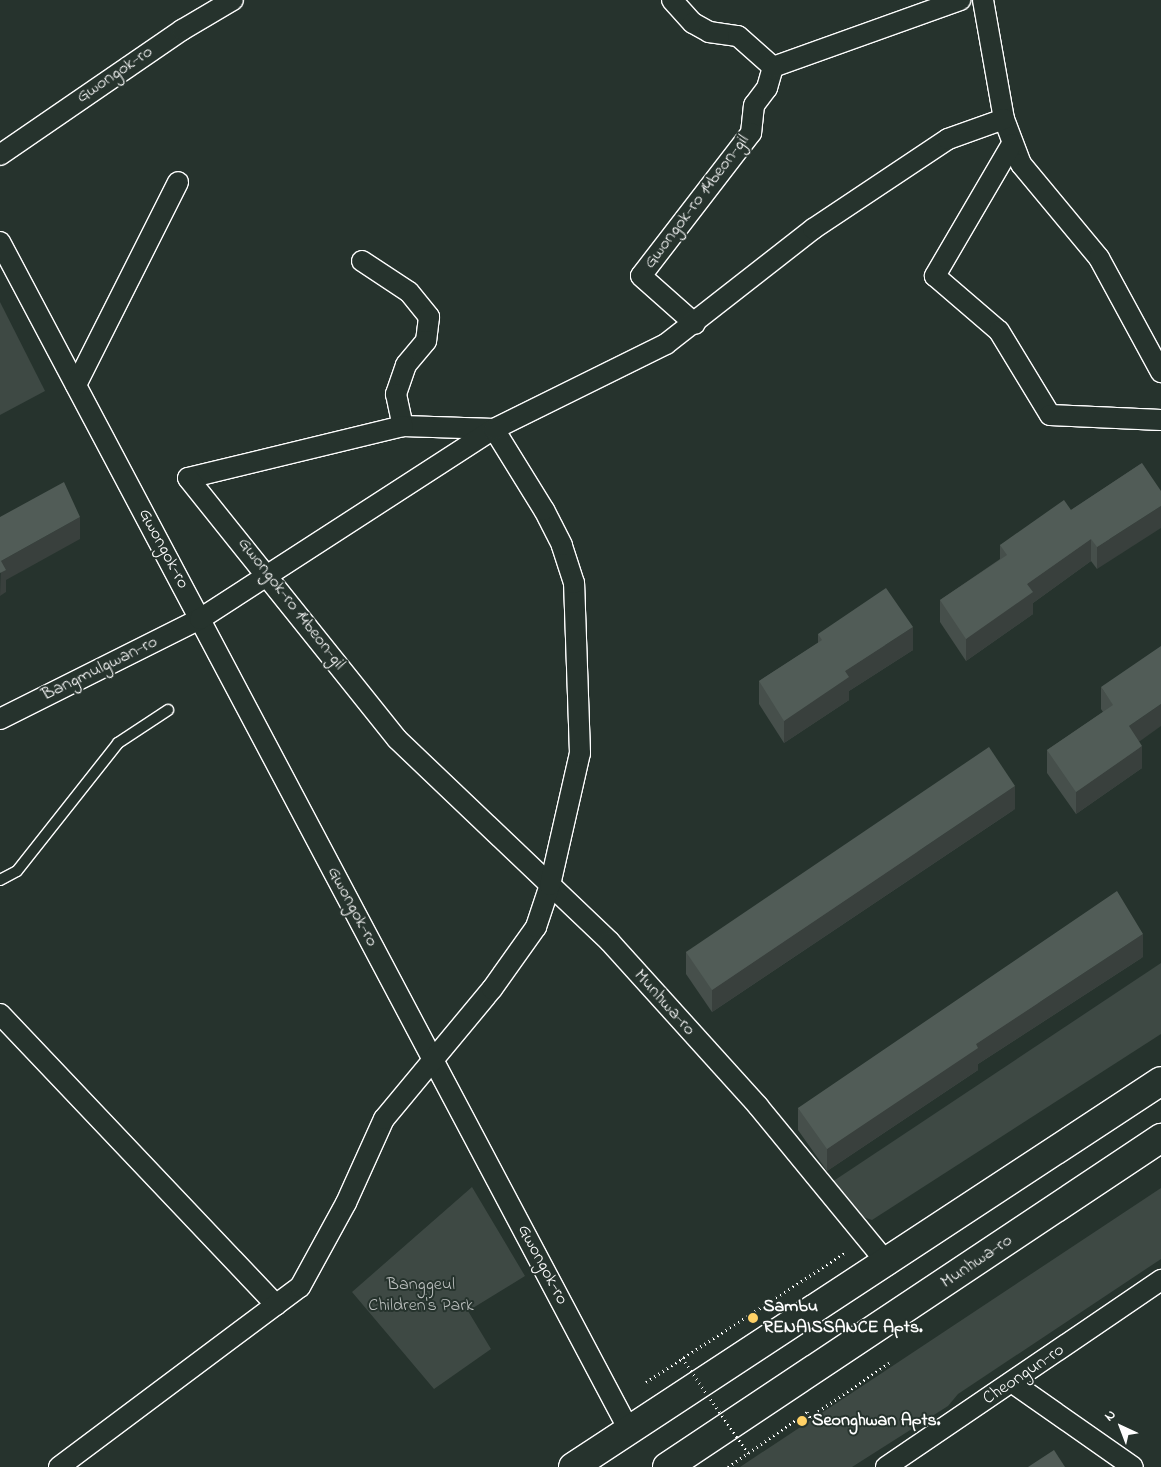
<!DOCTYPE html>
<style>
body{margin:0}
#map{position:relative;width:1161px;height:1467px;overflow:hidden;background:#26332d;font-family:"Indie Flower",sans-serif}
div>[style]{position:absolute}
.green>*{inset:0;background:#3e4944}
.path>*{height:3px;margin-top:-1.5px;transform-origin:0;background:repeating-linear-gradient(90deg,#fff 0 1px,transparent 0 5px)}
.roads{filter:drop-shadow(1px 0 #fff) drop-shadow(-1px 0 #fff) drop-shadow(0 1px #fff) drop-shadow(0 -1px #fff)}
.service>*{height:10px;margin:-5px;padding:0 5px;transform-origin:5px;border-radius:5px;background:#26332d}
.minor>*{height:20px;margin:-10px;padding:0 10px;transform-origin:10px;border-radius:10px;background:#26332d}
.secondary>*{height:28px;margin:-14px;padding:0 14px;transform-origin:14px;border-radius:14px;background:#26332d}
.path-bridge>*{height:3px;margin-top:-1.5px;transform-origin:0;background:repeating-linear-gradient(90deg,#fff 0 1px,transparent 0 5px)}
.wall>*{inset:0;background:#464f4b}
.shaded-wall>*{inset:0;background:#39403d}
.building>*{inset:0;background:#515c57}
.dots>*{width:14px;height:14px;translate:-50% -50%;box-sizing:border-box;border:2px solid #26332d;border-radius:50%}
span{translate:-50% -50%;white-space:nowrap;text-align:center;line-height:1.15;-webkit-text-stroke:4px #26332d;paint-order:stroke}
.street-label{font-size:18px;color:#fff}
.park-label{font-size:18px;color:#bbbfbe}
.poi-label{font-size:18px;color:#fff;font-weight:700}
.left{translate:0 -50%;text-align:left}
.north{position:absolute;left:1096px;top:1402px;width:50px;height:50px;-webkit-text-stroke:4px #26332d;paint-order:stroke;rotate:317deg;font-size:14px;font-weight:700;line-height:20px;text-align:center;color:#fff}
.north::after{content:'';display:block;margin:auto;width:18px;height:22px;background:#fff;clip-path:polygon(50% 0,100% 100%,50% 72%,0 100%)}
</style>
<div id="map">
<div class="green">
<div style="clip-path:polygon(0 302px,45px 391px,0 415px)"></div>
<div style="clip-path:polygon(1161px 963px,1161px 1034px,872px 1220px,860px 1216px,832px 1182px)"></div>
<div style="clip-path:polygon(472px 1187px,525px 1276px,468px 1311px,491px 1349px,434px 1389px,352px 1292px)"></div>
<div style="clip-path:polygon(1161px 1188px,1161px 1259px,958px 1394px,948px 1406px,852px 1467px,740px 1467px)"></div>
</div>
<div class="path">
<div style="left:646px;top:1382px;width:239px;rotate:-33deg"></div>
<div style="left:728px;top:1467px;width:96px;rotate:-34.8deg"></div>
<div style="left:807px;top:1412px;width:6px;rotate:59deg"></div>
<div style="left:810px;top:1417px;width:96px;rotate:-34.4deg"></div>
</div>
<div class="roads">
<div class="service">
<div style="left:0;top:880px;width:19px;rotate:-28deg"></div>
<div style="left:17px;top:871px;width:163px;rotate:-51.7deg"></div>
<div style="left:118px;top:743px;width:60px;rotate:-33.4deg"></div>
</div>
<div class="minor">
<div style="left:672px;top:0;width:31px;rotate:48deg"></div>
<div style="left:693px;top:23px;width:18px;rotate:29deg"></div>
<div style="left:709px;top:32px;width:29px;rotate:8deg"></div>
<div style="left:738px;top:36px;width:47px;rotate:41.5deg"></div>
<div style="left:773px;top:67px;width:22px;rotate:106deg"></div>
<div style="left:767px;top:88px;width:21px;rotate:127deg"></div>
<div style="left:754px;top:105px;width:28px;rotate:96deg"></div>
<div style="left:751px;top:133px;width:180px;rotate:127.6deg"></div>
<div style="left:641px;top:276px;width:72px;rotate:41.6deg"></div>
<div style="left:983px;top:0;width:121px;rotate:80deg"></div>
<div style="left:1004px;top:119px;width:48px;rotate:69.3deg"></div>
<div style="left:1021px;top:164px;width:122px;rotate:50.3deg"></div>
<div style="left:1099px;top:258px;width:130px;rotate:61.5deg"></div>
<div style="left:773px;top:67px;width:199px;rotate:-19.7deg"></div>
<div style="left:1012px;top:144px;width:153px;rotate:120.3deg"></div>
<div style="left:935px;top:276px;width:84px;rotate:40.7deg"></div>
<div style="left:999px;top:331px;width:98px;rotate:58.7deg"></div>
<div style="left:1050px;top:415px;width:111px;rotate:2.6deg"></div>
<div style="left:0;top:155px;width:221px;rotate:-34.5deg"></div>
<div style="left:182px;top:30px;width:59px;rotate:-30.5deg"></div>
<div style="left:0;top:242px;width:1344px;rotate:62.1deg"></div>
<div style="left:362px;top:261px;width:56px;rotate:33.4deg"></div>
<div style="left:409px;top:292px;width:32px;rotate:51deg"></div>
<div style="left:429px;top:317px;width:24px;rotate:97deg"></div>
<div style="left:426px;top:341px;width:31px;rotate:130deg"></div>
<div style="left:406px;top:365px;width:31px;rotate:109deg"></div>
<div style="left:396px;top:394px;width:33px;rotate:78deg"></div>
<div style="left:76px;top:385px;width:227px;rotate:-63.3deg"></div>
<div style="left:494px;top:429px;width:91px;rotate:-178.1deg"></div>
<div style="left:403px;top:426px;width:221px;rotate:166.4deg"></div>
<div style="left:188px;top:478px;width:334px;rotate:51.3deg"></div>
<div style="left:397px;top:739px;width:294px;rotate:43.6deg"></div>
<div style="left:610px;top:942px;width:221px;rotate:47.9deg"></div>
<div style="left:758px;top:1106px;width:205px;rotate:50.6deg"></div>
<div style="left:0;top:719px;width:224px;rotate:-26.6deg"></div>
<div style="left:200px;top:619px;width:350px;rotate:-32.9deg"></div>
<div style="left:0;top:1014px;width:401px;rotate:46.5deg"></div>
<div style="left:1013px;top:1383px;width:146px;rotate:35deg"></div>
<div style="left:59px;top:1467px;width:301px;rotate:-36.8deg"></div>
<div style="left:300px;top:1287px;width:96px;rotate:-61.3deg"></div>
<div style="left:346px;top:1203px;width:92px;rotate:-65.7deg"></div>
<div style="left:384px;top:1119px;width:169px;rotate:-50.3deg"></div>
<div style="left:492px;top:989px;width:76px;rotate:-54.6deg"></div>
<div style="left:536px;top:927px;width:44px;rotate:-71.6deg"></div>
<div style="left:550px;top:885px;width:135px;rotate:-77.2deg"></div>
<div style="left:580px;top:753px;width:170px;rotate:-92deg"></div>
<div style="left:574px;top:583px;width:40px;rotate:-108deg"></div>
<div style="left:562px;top:545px;width:39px;rotate:-117deg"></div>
<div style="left:544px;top:510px;width:95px;rotate:-121.7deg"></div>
<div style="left:494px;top:429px;width:192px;rotate:-26.3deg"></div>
<div style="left:666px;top:344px;width:187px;rotate:-38deg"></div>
<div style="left:813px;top:229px;width:162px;rotate:-33.7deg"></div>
<div style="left:948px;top:139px;width:59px;rotate:-19.7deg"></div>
<div style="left:886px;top:1467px;width:333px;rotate:-34.2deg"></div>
</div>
<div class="secondary">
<div style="left:573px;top:1467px;width:703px;rotate:-33.28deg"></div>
<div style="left:667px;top:1467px;width:594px;rotate:-33.66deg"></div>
</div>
</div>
<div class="path-bridge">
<div style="left:682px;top:1358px;width:116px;rotate:55.2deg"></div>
</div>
<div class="wall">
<div style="clip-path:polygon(1142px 463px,1097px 569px,1091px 561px,1033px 603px,1033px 614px,966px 661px,940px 622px,940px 600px,1000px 559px,1000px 545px,1071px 510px)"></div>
<div style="clip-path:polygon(818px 634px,913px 650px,849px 691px,849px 700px,784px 743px,759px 704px,759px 681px,818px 643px)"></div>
<div style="clip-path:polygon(1101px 687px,1139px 741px,1142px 768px,1076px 814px,1047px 773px,1047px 750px,1103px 712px,1101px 709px)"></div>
<div style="clip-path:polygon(1015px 809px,712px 1012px,686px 974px,686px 952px)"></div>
<div style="clip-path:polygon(1143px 957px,978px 1064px,978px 1070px,827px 1171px,798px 1130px,798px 1108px)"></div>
</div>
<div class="shaded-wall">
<div style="clip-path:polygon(1161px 506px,1161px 528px,1097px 569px,1097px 547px)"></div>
<div style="clip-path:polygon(80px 517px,80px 539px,6px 580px,6px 592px,0 596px,1px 561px)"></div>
<div style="clip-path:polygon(1091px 539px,1091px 561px,1033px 603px,1033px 614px,966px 661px,966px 639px,1027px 584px)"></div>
<div style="clip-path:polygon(913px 627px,913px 650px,849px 691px,849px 700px,784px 743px,784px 721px,845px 671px)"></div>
<div style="clip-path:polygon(1161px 704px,1161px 726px,1129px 749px,1129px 726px)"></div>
<div style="clip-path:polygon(1142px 746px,1142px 768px,1076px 814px,1076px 792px)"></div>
<div style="clip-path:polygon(1015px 786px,1015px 809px,712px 1012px,712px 990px)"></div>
<div style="clip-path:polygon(1143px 934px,1143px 957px,978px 1064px,978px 1070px,827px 1171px,827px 1149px,976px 1044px)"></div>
</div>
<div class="building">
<div style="clip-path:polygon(1142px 463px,1161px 491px,1161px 506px,1097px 547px,1091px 539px,1027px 584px,1033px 592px,966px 639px,940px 600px,1007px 555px,1000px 545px,1064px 500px,1071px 510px)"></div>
<div style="clip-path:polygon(64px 482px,80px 517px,1px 561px,6px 570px,0 573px,0 517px)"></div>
<div style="clip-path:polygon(886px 588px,913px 627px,845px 671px,849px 677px,784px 721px,759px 681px,822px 640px,818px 634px)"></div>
<div style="clip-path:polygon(1161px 646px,1161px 704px,1129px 726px,1142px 746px,1076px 792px,1047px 750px,1113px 705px,1101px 687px)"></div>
<div style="clip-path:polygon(989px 747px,1015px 786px,712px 990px,686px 952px)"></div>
<div style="clip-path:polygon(1117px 891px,1143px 934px,976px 1044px,978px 1048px,827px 1149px,798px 1108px)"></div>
<div style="clip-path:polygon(1054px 1450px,1065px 1467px,1028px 1467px)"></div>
</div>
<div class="dots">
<div style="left:753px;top:1318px;background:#ffd166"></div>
<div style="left:802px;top:1421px;background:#ffd166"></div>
</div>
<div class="street-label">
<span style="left:115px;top:75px;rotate:-34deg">Gwongok-ro</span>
<span style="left:697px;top:202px;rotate:-53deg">Gwongok-ro 14beon-gil</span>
<span style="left:163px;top:549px;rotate:62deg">Gwongok-ro</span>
<span style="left:291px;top:604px;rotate:52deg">Gwongok-ro 14beon-gil</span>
<span style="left:100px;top:669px;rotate:-26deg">Bangmulgwan-ro</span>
<span style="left:352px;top:907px;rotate:62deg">Gwongok-ro</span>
<span style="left:664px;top:1003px;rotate:48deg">Munhwa-ro</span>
<span style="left:977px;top:1262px;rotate:-34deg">Munhwa-ro</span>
<span style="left:542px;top:1265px;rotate:62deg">Gwongok-ro</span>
<span style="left:1024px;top:1375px;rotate:-34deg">Cheongun-ro</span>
</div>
<div class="park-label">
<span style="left:421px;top:1296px">Banggeul<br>Children's Park</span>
</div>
<div class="poi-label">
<span class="left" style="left:763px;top:1318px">Sambu<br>RENAISSANCE Apts.</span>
<span class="left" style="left:812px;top:1421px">Seonghwan Apts.</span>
</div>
<div class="north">N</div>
</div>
